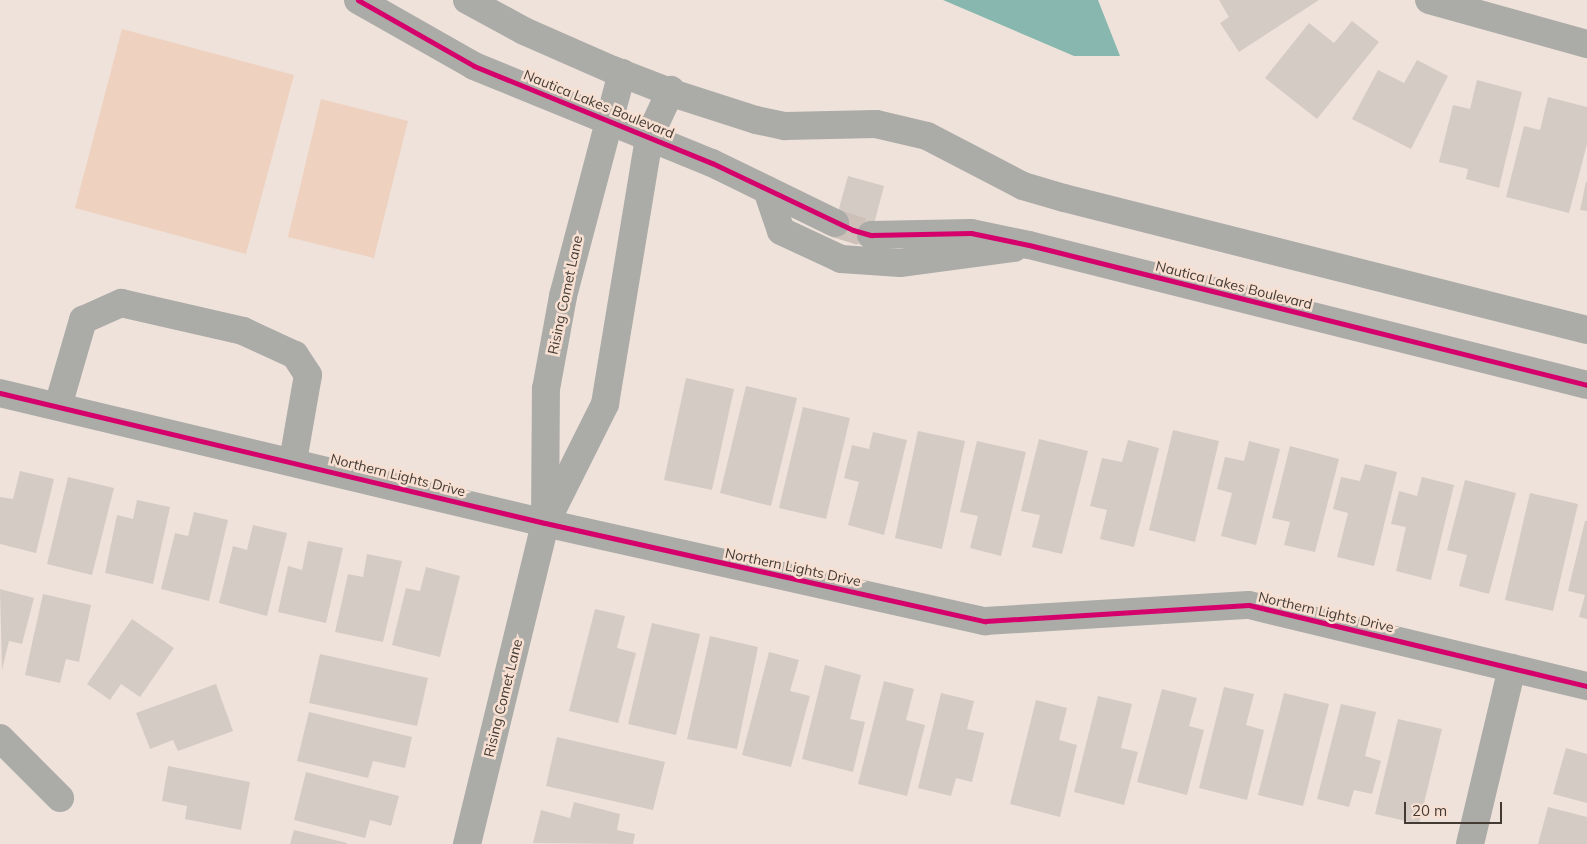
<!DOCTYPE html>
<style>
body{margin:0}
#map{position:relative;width:1587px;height:844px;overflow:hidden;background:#efe2da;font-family:Mulish,sans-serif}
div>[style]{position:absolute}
.green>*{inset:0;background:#eed1bf}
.water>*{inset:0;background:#87b7af}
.building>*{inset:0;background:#d5cbc5}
.minor-tunnel>*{height:28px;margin-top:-14px;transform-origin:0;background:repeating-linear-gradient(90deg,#cdc0b9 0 28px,transparent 0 42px)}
.minor>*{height:28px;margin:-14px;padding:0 14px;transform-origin:14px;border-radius:14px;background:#ababa8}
.cycleway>*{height:5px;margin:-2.5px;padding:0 2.5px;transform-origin:2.5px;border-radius:2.5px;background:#d6006c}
span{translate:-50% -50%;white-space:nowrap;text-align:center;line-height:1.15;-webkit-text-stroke:5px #f7e0d2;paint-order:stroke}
.street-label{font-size:14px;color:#433a34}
.scale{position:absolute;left:1404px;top:802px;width:98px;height:22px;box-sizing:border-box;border:2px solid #433a34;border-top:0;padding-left:6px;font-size:15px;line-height:18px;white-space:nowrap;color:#433a34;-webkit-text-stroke:4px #f7e0d2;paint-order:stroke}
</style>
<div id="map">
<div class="green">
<div style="clip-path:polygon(122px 29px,294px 75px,246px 254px,75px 208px)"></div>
<div style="clip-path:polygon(321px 99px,408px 121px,374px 258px,288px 237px)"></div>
</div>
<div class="water">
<div style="clip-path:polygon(943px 0,1098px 0,1120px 56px,1074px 56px)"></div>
</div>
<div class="building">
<div style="clip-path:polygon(1219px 0,1319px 0,1239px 52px,1220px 23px,1229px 17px)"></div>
<div style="clip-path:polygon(1352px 21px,1379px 42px,1317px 119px,1265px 78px,1309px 23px,1334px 43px)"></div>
<div style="clip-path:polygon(1417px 60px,1448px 76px,1411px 149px,1352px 119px,1378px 70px,1404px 83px)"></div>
<div style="clip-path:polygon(1477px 80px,1522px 92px,1499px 188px,1466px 179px,1468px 169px,1439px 162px,1453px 105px,1470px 109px)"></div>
<div style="clip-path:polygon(1548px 97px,1587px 107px,1587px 144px,1569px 213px,1506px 197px,1524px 126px,1540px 130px)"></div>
<div style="clip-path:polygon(848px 176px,884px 186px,868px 247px,831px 237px)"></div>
<div style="clip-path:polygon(1586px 182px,1587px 182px,1587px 211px,1580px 210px)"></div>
<div style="clip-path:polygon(686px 378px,734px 389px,712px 490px,664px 480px)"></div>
<div style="clip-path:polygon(746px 386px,797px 398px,771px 506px,720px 493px)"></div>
<div style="clip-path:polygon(803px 407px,850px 418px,826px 519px,779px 508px)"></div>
<div style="clip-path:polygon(1173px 430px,1219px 441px,1195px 542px,1149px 530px)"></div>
<div style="clip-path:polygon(918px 431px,965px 441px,942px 549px,895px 538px)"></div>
<div style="clip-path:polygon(873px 432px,907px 440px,884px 535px,848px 525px,859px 482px,844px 478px,852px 445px,869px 449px)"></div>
<div style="clip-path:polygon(1039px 439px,1088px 451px,1062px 554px,1032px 547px,1040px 515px,1021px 511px)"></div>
<div style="clip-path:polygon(1128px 440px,1159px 448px,1134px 547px,1100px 539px,1107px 510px,1090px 506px,1102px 458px,1122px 462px)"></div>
<div style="clip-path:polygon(977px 441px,1026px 452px,1001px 556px,970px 548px,978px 516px,960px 512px)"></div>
<div style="clip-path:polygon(1249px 441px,1280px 449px,1256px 545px,1221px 536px,1232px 493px,1217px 489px,1225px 457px,1244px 461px)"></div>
<div style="clip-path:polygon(1290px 446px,1339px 459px,1315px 552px,1284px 545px,1290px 522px,1272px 518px)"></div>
<div style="clip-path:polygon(1365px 464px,1397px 472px,1374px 566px,1337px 557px,1348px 513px,1333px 509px,1341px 477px,1360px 481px)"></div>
<div style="clip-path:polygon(20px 471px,54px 479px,36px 553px,0 544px,0 497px,13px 499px)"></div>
<div style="clip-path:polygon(68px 477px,114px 488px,92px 575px,47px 564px)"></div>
<div style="clip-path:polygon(1422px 477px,1454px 485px,1431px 580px,1396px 571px,1406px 527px,1391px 524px,1399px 491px,1417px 496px)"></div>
<div style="clip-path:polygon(1465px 480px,1516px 493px,1489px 594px,1459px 586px,1467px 555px,1447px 550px)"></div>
<div style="clip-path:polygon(1530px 493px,1578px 504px,1553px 611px,1505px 600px)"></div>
<div style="clip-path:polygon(137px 500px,170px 507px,153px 584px,105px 573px,117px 515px,133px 519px)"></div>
<div style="clip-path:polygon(194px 512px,228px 520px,209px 601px,161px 589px,175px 533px,188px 536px)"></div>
<div style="clip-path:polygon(1585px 521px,1587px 521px,1587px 619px,1579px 617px,1585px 595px,1568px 591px)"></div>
<div style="clip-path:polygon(253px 525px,287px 533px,267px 616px,219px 603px,233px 546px,247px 550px)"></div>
<div style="clip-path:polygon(308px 541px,343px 548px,326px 623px,278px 612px,288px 566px,302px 570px)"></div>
<div style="clip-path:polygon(367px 554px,402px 561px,383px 642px,335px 632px,348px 574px,363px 577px)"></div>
<div style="clip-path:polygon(426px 567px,460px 576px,440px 657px,392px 645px,406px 588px,420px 591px)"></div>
<div style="clip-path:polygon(0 589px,34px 598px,22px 644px,9px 641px,2px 670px)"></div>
<div style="clip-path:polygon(43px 594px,91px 605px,79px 662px,66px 659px,60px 683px,25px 675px)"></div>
<div style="clip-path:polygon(595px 609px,625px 616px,617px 648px,636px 653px,618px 723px,569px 711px)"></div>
<div style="clip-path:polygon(132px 619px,174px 648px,140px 697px,121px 684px,110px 700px,87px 684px)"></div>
<div style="clip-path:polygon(652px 623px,700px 634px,676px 735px,628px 724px)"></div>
<div style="clip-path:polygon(710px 636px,758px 647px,737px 749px,687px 739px)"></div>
<div style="clip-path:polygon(769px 652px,799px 660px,790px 691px,810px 696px,791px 767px,742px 755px)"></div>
<div style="clip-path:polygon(320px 654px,428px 678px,417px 726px,309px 703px)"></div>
<div style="clip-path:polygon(825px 665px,861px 675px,850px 719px,865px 722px,853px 772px,802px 759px)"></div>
<div style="clip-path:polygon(884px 681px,914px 689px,906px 720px,925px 725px,907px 796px,858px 784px)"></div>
<div style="clip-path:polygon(216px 684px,233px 731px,178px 751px,173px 740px,150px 749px,136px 713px)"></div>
<div style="clip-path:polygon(1224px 687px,1254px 694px,1246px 725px,1264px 730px,1247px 800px,1199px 788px)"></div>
<div style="clip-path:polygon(1162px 689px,1197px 698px,1189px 726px,1204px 730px,1187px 795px,1137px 782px)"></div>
<div style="clip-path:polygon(941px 693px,974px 701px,967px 729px,984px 733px,972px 782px,956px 778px,951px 796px,918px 788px)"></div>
<div style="clip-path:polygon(1284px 693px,1329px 704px,1303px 806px,1258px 795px)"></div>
<div style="clip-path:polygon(1098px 696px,1132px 704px,1121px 748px,1138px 752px,1124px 805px,1074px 792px)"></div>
<div style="clip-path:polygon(1036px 700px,1067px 708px,1059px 740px,1077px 745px,1060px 817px,1010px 804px)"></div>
<div style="clip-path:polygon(1341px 704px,1376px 712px,1365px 756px,1381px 761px,1372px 794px,1354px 790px,1349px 807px,1317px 799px)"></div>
<div style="clip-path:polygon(309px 712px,412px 737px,405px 768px,373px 761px,368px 778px,297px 761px)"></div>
<div style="clip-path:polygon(1398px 719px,1442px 729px,1419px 824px,1375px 814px)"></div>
<div style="clip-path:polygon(557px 737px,665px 762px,653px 810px,546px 786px)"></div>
<div style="clip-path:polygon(1566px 748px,1587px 754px,1587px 803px,1553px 794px)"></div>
<div style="clip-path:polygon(168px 766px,250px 782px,241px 830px,185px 819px,187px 806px,162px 801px)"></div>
<div style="clip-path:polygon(306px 772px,399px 796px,391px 826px,370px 820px,365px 838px,294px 820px)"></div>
<div style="clip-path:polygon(574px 802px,620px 814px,617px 830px,635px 834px,633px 844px,533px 843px,541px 810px,570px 818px)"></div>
<div style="clip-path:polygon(1548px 807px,1587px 817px,1587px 844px,1538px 844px)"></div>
<div style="clip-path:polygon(294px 830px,347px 843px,347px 844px,290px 844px)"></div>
</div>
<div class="minor-tunnel">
<div style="left:835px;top:223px;width:38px;rotate:18deg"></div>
</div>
<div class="minor">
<div style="left:358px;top:0;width:133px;rotate:29.6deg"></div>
<div style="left:474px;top:66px;width:257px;rotate:22.2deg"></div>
<div style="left:712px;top:163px;width:137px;rotate:26deg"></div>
<div style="left:467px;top:0;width:65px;rotate:28.5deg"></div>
<div style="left:524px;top:31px;width:97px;rotate:23.7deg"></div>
<div style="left:613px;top:70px;width:66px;rotate:21.2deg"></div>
<div style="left:675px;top:94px;width:85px;rotate:17.8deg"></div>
<div style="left:756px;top:120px;width:30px;rotate:12deg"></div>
<div style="left:785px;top:126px;width:91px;rotate:-1.3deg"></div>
<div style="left:876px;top:124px;width:52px;rotate:13.2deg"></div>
<div style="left:927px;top:136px;width:108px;rotate:27.5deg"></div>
<div style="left:1023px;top:186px;width:43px;rotate:16.3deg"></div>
<div style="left:1064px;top:198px;width:539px;rotate:14.17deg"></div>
<div style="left:1429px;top:0;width:164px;rotate:15.6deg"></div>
<div style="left:767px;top:190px;width:43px;rotate:71.1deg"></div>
<div style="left:781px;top:231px;width:66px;rotate:25deg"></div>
<div style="left:841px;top:259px;width:59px;rotate:3.9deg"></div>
<div style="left:900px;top:263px;width:115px;rotate:-7.5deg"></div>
<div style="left:871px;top:235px;width:100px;rotate:-1.1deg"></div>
<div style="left:971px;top:233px;width:59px;rotate:11.7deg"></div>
<div style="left:1029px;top:245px;width:575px;rotate:14.08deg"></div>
<div style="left:0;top:393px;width:560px;rotate:13.42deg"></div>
<div style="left:545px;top:523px;width:451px;rotate:12.6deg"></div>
<div style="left:985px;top:621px;width:264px;rotate:-3.5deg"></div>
<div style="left:1249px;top:605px;width:348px;rotate:13.5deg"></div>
<div style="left:58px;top:406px;width:90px;rotate:-73.8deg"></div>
<div style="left:83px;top:320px;width:42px;rotate:-24.1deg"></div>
<div style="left:121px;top:303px;width:125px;rotate:12.9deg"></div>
<div style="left:243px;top:331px;width:57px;rotate:24.8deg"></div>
<div style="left:295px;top:355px;width:24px;rotate:57deg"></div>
<div style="left:308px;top:375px;width:87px;rotate:99.9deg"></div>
<div style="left:547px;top:520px;width:130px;rotate:-63.4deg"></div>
<div style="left:605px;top:404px;width:271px;rotate:-80.6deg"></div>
<div style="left:649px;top:137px;width:52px;rotate:-64.9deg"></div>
<div style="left:0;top:738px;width:85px;rotate:45deg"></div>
<div style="left:467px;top:844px;width:330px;rotate:-76.3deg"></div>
<div style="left:545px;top:523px;width:134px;rotate:-89.6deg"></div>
<div style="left:546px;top:389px;width:95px;rotate:-79.6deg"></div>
<div style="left:563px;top:296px;width:231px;rotate:-75.2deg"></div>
<div style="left:1470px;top:844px;width:181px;rotate:-76.6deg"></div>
</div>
<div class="cycleway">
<div style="left:358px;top:0;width:133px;rotate:29.6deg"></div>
<div style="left:474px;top:66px;width:257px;rotate:22.2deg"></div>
<div style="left:712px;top:163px;width:156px;rotate:25.4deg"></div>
<div style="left:853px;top:230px;width:19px;rotate:16deg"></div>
<div style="left:871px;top:235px;width:100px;rotate:-1.1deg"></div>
<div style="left:971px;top:233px;width:59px;rotate:11.7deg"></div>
<div style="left:1029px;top:245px;width:575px;rotate:14.08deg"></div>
<div style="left:0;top:393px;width:560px;rotate:13.42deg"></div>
<div style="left:545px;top:523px;width:451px;rotate:12.6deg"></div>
<div style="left:985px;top:621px;width:264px;rotate:-3.5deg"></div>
<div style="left:1249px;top:605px;width:348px;rotate:13.5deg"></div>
</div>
<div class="street-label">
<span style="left:599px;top:104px;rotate:22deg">Nautica Lakes Boulevard</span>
<span style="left:1234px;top:285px;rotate:14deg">Nautica Lakes Boulevard</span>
<span style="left:565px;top:295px;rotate:-78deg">Rising Comet Lane</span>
<span style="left:398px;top:475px;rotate:14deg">Northern Lights Drive</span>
<span style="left:793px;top:567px;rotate:12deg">Northern Lights Drive</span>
<span style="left:1326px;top:612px;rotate:13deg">Northern Lights Drive</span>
<span style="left:503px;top:698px;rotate:-76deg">Rising Comet Lane</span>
</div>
<div class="scale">20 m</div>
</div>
